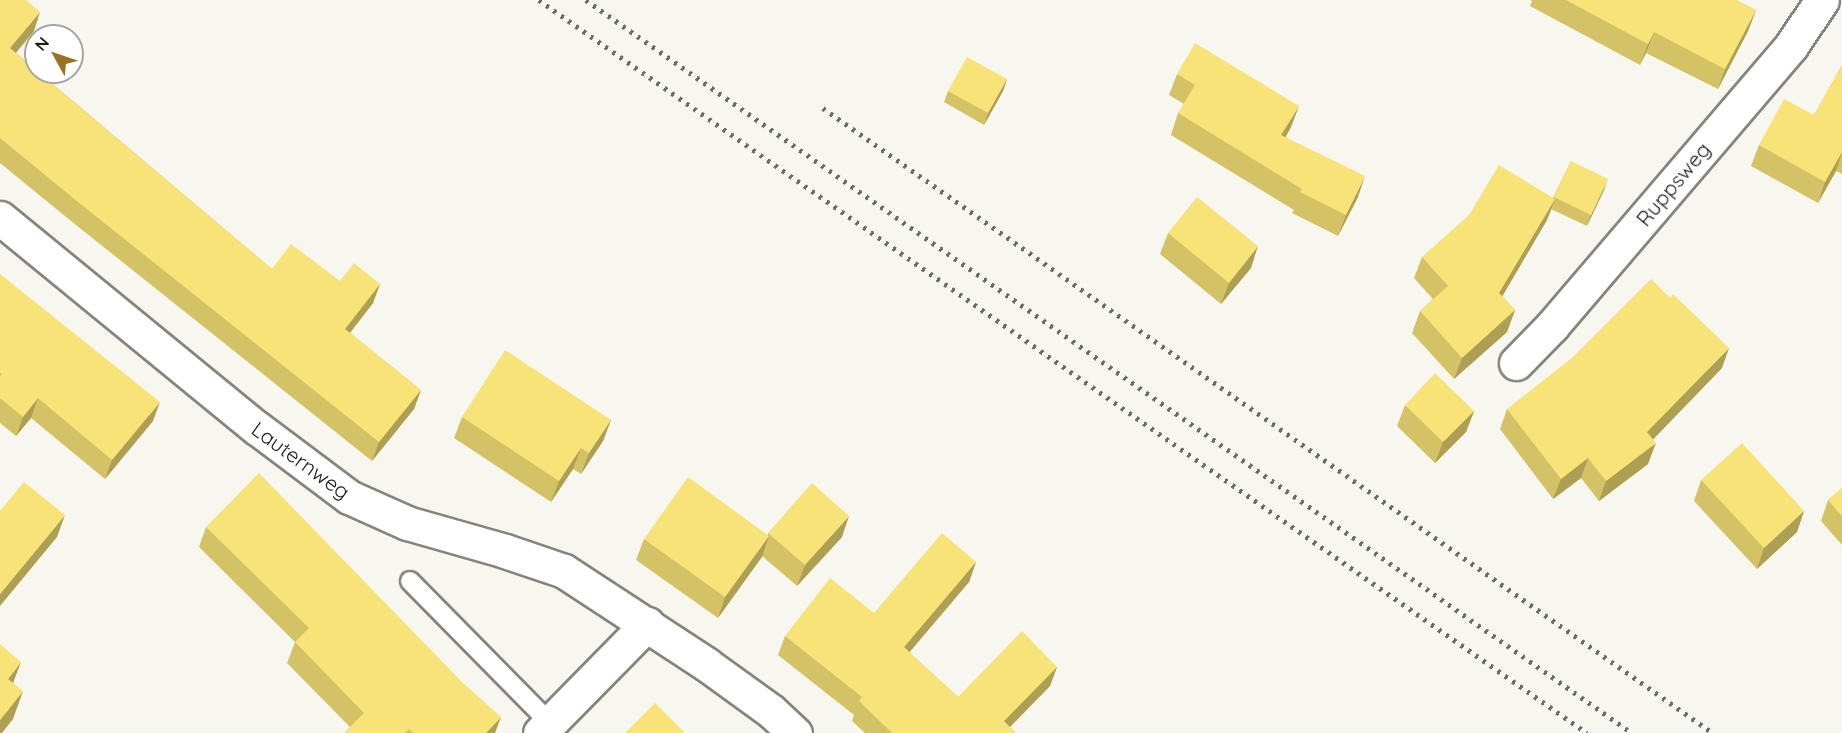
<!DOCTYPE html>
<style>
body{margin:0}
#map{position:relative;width:1842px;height:733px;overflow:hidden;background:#f8f7ef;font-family:Quicksand,sans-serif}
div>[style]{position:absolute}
.roads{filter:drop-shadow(2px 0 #85847d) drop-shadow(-2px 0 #85847d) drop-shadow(0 2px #85847d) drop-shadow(0 -2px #85847d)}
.lane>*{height:18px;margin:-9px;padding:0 9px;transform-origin:9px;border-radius:9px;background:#fff}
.street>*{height:33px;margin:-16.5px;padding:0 16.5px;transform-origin:16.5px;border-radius:16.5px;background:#fff}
.rail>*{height:4.5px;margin-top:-2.25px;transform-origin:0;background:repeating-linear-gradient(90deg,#6d6c68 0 3px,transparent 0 9px)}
.wall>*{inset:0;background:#d4c366}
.shaded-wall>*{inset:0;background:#ad9f53}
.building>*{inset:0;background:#f7e377}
span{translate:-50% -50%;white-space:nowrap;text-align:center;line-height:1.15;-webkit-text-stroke:5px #fff;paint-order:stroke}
.street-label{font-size:21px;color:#1d1d1a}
.north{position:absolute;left:24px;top:24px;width:60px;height:60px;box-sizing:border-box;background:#fff;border:2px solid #a5a5a3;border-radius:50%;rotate:310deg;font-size:16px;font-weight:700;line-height:24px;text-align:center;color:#1d1d1a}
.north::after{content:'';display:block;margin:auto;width:21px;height:27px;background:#9b721f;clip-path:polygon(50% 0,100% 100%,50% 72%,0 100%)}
</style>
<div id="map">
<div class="roads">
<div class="lane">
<div style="left:410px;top:581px;width:199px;rotate:45.4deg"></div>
</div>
<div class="street">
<div style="left:0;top:218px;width:332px;rotate:39.3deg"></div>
<div style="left:257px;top:428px;width:115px;rotate:36.9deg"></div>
<div style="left:349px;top:497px;width:64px;rotate:24.1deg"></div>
<div style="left:407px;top:523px;width:102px;rotate:15.9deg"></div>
<div style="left:505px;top:551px;width:62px;rotate:18.7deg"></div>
<div style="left:564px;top:571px;width:170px;rotate:33.2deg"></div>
<div style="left:706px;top:664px;width:80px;rotate:35.9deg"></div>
<div style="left:771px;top:711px;width:33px;rotate:43deg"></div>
<div style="left:1516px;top:363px;width:52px;rotate:-45.8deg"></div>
<div style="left:1552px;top:326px;width:368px;rotate:-49.5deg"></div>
<div style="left:1791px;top:46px;width:55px;rotate:-56deg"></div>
<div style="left:540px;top:733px;width:153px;rotate:-45.5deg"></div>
</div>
</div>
<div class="rail">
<div style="left:539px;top:0;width:1279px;rotate:34.97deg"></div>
<div style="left:586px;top:0;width:1277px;rotate:35.02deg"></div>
<div style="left:823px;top:108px;width:1088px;rotate:35.08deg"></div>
</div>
<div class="wall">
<div style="clip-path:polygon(0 0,34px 31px,16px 53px,272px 269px,340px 281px,380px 284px,373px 303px,350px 333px,421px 390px,414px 409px,372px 461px,71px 221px,0 163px)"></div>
<div style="clip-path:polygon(1530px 0,1736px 0,1756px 10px,1748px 31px,1718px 89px,1646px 53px,1640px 65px,1530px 6px,1532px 1px)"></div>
<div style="clip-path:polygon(1842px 65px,1842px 174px,1836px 171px,1818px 203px,1751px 166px,1759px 145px,1814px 115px)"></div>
<div style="clip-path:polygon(1177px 74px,1291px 127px,1286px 137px,1358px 197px,1338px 236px,1292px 213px,1294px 210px,1171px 135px,1178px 113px,1184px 104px,1169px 95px)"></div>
<div style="clip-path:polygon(1007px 79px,1003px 91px,984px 125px,944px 102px,948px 91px)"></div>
<div style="clip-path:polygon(1571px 161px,1604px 190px,1587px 226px,1551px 209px,1547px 220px,1502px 296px,1515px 310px,1507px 332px,1454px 379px,1412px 333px,1420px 311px,1433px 299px,1414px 278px,1422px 257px,1553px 198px)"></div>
<div style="clip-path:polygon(1168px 233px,1251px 268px,1221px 304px,1160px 254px)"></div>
<div style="clip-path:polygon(0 274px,153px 421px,105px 479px,31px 418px,16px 436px,0 423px)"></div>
<div style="clip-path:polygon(1722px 368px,1653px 439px,1648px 464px,1599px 501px,1581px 478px,1553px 499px,1500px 429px,1507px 409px)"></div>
<div style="clip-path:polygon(1405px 405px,1474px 411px,1466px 432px,1435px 463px,1397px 426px)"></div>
<div style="clip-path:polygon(462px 417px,611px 420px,603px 441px,581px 474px,573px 469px,551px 502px,454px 438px)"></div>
<div style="clip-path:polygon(1701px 480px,1804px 511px,1797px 532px,1757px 569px,1694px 501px)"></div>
<div style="clip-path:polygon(1842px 488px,1842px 545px,1821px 521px,1828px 500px)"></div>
<div style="clip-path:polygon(206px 527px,495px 733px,344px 733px,350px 727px,287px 663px,295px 642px,199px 547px)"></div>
<div style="clip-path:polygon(768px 533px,842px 537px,797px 586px,762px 556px,718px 618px,636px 560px,644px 539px,768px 535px)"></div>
<div style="clip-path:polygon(976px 562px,969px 582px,909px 652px,958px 697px,1057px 667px,1050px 686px,1010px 727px,1016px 733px,865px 733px,852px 721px,854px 715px,778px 655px,785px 636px,874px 613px)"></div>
</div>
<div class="shaded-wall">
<div style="clip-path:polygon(1756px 10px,1748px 31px,1718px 89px,1725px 69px)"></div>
<div style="clip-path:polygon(40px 12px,34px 31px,3px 68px,10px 48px)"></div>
<div style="clip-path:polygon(1654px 32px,1646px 53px,1640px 65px,1648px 44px)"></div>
<div style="clip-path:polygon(1007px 79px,1003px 91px,984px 125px,988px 113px)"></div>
<div style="clip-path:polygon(1299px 106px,1291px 127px,1274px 156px,1281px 135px)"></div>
<div style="clip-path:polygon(1842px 152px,1836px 171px,1818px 203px,1825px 182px)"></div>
<div style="clip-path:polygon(1365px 176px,1358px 197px,1338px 236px,1346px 215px)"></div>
<div style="clip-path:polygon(1608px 179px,1604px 190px,1587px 226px,1591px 215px)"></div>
<div style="clip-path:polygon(1555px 199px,1547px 220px,1492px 314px,1499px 293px)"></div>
<div style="clip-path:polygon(1258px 246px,1251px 268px,1221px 304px,1229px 283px)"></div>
<div style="clip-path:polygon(380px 284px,373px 303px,338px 348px,345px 329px)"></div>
<div style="clip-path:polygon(1515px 310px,1507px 332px,1454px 379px,1462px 358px)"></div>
<div style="clip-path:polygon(1729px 348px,1722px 368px,1640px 453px,1647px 432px)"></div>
<div style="clip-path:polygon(421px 390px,414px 409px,372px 461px,379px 442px)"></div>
<div style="clip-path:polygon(38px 398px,31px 418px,16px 436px,23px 417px)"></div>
<div style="clip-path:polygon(160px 402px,153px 421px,105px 479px,112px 460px)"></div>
<div style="clip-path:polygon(1474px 411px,1466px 432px,1435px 463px,1443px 442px)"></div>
<div style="clip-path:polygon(611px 420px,603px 441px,581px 474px,589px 453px)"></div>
<div style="clip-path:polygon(1656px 443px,1648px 464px,1599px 501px,1606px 481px)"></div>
<div style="clip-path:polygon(581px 448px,573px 469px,551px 502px,559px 481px)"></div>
<div style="clip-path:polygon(1588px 458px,1581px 478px,1553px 499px,1561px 479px)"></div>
<div style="clip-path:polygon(1804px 511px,1797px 532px,1757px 569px,1764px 548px)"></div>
<div style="clip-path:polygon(65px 515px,57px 537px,0 606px,0 594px)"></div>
<div style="clip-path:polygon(849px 516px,842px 537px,797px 586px,805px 565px)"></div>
<div style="clip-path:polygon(769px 536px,762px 557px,718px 618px,725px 597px)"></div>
<div style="clip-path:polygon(976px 562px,969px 582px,897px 667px,904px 647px)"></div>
<div style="clip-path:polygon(21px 662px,10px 691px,8px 679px)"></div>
<div style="clip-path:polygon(1057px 667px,1050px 686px,1004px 733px,1004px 721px)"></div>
<div style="clip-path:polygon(23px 691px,13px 719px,2px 733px,0 733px,0 720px)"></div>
<div style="clip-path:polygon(501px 717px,495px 733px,486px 733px)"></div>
</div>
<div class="building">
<div style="clip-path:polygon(0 0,26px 0,40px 12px,10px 48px,36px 70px,36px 72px,38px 72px,272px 269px,291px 244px,340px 281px,354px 263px,380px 284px,345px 329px,421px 390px,379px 442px,78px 202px,0 138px)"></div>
<div style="clip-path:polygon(1566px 0,1736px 0,1756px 10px,1725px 69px,1654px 32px,1648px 44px)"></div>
<div style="clip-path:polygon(1195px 43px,1299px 106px,1281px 135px,1365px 176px,1346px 215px,1300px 192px,1302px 189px,1178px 113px,1195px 85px,1177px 74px)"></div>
<div style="clip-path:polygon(967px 57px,1007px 79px,988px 113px,948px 91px)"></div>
<div style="clip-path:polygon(1842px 65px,1842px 152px,1825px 182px,1759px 145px,1784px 99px,1814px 115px)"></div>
<div style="clip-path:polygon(1571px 161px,1608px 179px,1591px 215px,1554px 197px)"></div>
<div style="clip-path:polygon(1499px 165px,1555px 199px,1499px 293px,1515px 310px,1462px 358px,1420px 311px,1448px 286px,1422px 257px,1469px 215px)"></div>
<div style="clip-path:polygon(1197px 197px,1258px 246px,1229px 283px,1168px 233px)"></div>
<div style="clip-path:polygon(0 274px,160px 402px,112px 460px,38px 398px,23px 417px,0 398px,0 376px,2px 374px,0 373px)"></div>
<div style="clip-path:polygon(1651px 279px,1670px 298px,1673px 294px,1729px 348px,1647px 432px,1656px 443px,1606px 481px,1588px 458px,1561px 479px,1507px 409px,1573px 357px)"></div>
<div style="clip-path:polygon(505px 350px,611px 420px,589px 453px,581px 448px,559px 481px,462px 417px)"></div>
<div style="clip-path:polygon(1435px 373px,1474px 411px,1443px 442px,1405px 405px)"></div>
<div style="clip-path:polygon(1742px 443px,1804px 511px,1764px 548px,1701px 480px)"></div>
<div style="clip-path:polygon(259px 473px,463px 683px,501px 717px,486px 733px,413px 733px,409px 729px,405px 733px,344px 733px,364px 713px,295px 642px,309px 628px,206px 527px)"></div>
<div style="clip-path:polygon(688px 477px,769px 536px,725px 597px,644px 539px)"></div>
<div style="clip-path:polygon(24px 482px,65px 515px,0 594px,0 511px)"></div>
<div style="clip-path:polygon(812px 483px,849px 516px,805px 565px,768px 533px)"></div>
<div style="clip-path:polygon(1842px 488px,1842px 516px,1828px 500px)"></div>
<div style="clip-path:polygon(942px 533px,976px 562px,904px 647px,958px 697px,1022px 631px,1057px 667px,1004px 721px,1016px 733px,892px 733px,859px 701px,862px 697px,785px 636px,830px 578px,874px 613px)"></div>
<div style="clip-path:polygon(0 644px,21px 662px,8px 679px,23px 691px,0 720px)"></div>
<div style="clip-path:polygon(655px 703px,685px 733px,625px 733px)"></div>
</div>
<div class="street-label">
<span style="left:1673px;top:184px;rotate:-50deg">Ruppsweg</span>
<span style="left:301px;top:460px;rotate:36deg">Lauternweg</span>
</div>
<div class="north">N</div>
</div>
